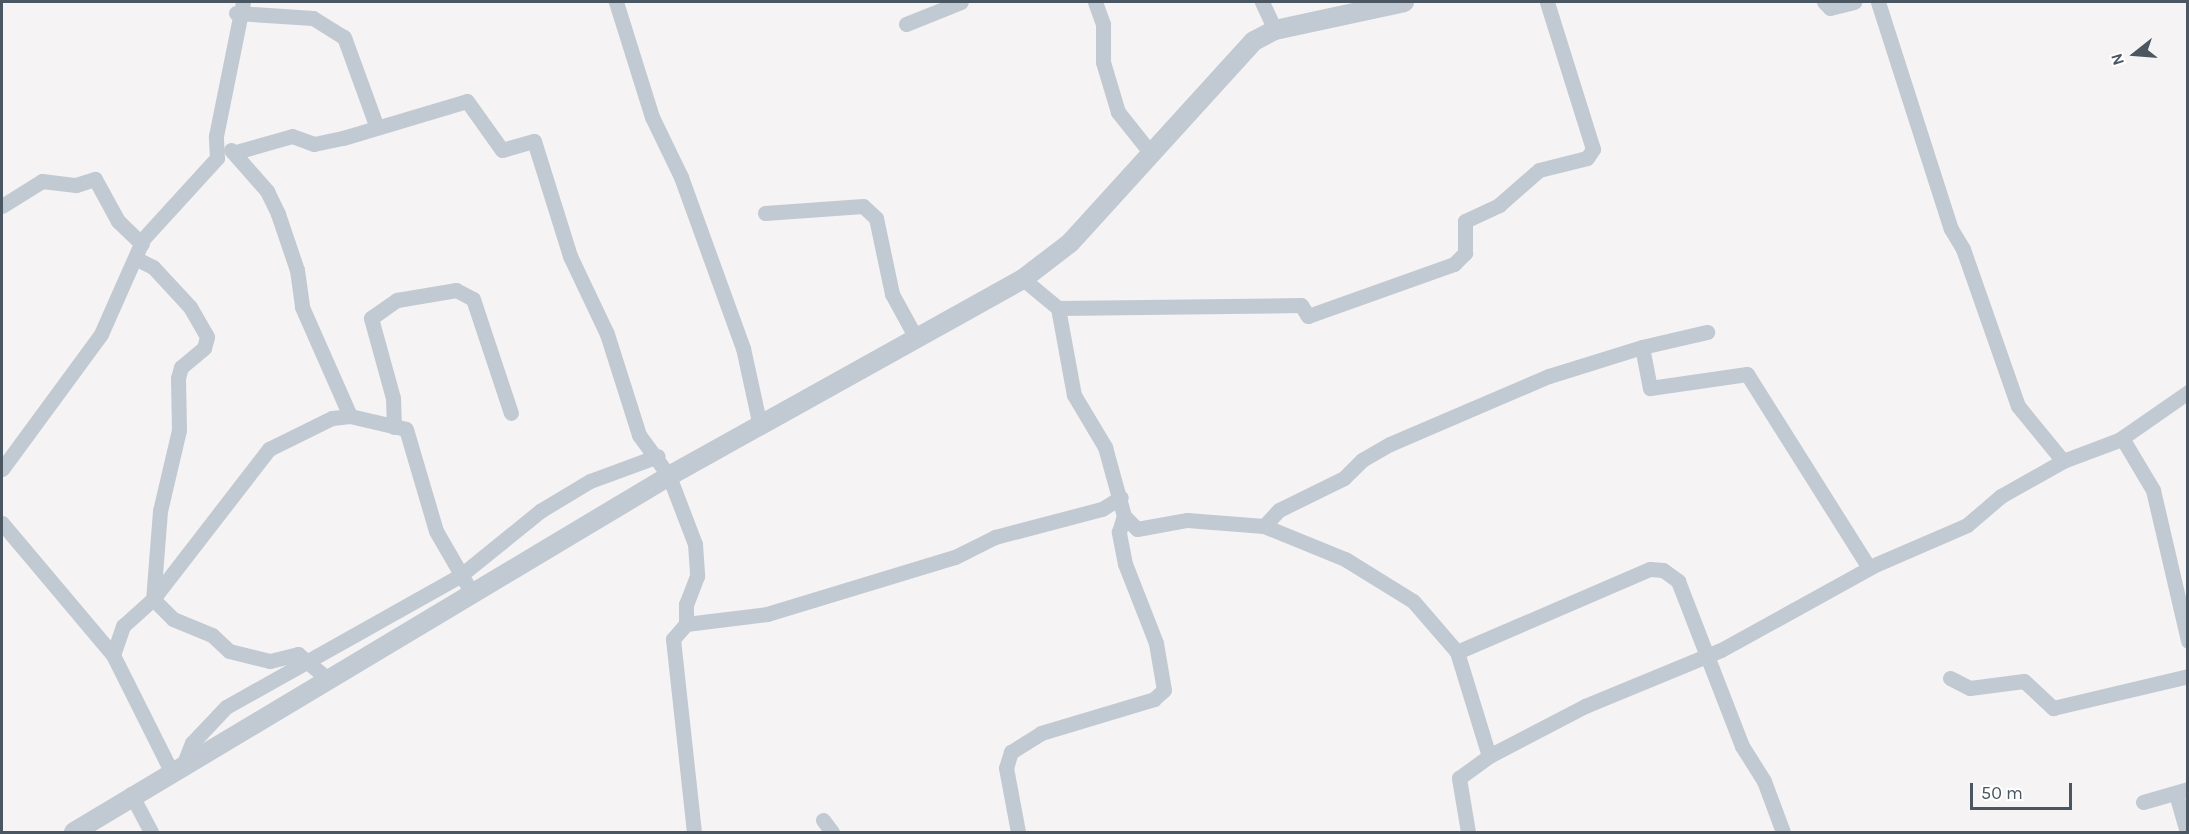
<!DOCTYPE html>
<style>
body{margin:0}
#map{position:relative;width:2189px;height:834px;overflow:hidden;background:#f5f3f3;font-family:Karla,sans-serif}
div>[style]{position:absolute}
.minor>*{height:15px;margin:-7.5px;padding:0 7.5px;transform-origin:7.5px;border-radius:7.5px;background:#c1cad2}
.tertiary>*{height:20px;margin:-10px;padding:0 10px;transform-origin:10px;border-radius:10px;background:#c1cad2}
span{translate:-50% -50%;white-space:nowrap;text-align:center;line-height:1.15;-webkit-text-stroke:4.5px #fff;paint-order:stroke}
.frame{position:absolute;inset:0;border:3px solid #4a5661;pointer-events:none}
.north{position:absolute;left:2105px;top:24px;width:60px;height:60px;-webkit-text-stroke:4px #fff;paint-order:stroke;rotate:253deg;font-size:16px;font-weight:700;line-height:24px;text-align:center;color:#4a5661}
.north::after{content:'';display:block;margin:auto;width:21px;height:27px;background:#4a5661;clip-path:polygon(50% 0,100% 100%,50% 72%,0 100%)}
.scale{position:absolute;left:1970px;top:783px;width:102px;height:27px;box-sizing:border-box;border:3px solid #4a5661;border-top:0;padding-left:8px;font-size:18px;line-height:21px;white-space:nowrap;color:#4a5661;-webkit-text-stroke:4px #fff;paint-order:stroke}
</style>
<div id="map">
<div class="minor">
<div style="left:616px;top:2px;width:121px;rotate:72.6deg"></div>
<div style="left:652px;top:117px;width:67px;rotate:64.2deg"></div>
<div style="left:681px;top:177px;width:182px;rotate:70.1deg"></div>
<div style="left:743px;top:348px;width:80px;rotate:77.7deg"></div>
<div style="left:1095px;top:2px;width:23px;rotate:70deg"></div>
<div style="left:1103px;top:24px;width:38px;rotate:90deg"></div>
<div style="left:1103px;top:62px;width:52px;rotate:73.3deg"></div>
<div style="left:1118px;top:112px;width:50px;rotate:51.5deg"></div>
<div style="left:1262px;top:2px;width:31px;rotate:65deg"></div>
<div style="left:1824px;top:2px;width:8px;rotate:45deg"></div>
<div style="left:1830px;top:8px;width:25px;rotate:-14deg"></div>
<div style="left:1878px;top:2px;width:238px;rotate:72.2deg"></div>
<div style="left:1951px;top:229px;width:23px;rotate:59deg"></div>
<div style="left:1963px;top:249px;width:166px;rotate:70.7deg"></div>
<div style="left:2018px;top:406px;width:71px;rotate:50.7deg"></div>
<div style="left:236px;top:13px;width:77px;rotate:3.7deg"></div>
<div style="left:313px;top:18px;width:36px;rotate:32deg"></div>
<div style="left:344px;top:37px;width:94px;rotate:70deg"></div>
<div style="left:906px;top:24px;width:59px;rotate:-21.8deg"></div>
<div style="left:231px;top:150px;width:55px;rotate:48.7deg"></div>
<div style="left:267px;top:191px;width:25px;rotate:64deg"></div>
<div style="left:278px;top:214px;width:59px;rotate:71.3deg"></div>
<div style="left:297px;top:270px;width:37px;rotate:82deg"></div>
<div style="left:302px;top:307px;width:119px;rotate:66.2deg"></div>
<div style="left:236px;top:152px;width:58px;rotate:-15.9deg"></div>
<div style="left:292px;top:136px;width:23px;rotate:20deg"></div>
<div style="left:314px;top:144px;width:30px;rotate:-12deg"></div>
<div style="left:343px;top:138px;width:129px;rotate:-16.6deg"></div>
<div style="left:467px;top:101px;width:60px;rotate:54.5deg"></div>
<div style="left:502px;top:150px;width:33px;rotate:-16deg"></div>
<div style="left:534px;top:141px;width:121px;rotate:72.6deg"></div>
<div style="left:570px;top:256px;width:86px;rotate:64.6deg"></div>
<div style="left:607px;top:334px;width:106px;rotate:72.4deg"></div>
<div style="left:639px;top:435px;width:51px;rotate:53.8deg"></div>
<div style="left:669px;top:476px;width:73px;rotate:69.1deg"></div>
<div style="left:695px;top:544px;width:32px;rotate:86deg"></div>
<div style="left:697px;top:576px;width:30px;rotate:111deg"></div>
<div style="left:686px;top:604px;width:20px;rotate:90deg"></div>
<div style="left:686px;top:624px;width:20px;rotate:131deg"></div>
<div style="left:673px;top:639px;width:194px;rotate:83.8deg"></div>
<div style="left:2px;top:206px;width:47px;rotate:-32deg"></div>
<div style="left:42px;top:181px;width:34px;rotate:7deg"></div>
<div style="left:76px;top:185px;width:20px;rotate:-18deg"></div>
<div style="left:95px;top:179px;width:48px;rotate:61.3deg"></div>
<div style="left:118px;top:221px;width:33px;rotate:44deg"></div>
<div style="left:765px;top:213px;width:98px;rotate:-4.1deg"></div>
<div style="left:863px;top:206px;width:18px;rotate:43deg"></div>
<div style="left:876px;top:218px;width:78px;rotate:78.1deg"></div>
<div style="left:892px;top:294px;width:48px;rotate:61.3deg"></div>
<div style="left:137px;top:259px;width:18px;rotate:27deg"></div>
<div style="left:153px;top:267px;width:54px;rotate:47.2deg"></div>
<div style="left:190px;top:307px;width:34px;rotate:60deg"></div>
<div style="left:207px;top:337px;width:11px;rotate:105deg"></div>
<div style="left:204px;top:348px;width:30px;rotate:140deg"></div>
<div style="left:181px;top:367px;width:11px;rotate:105deg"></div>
<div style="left:178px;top:378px;width:52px;rotate:88.9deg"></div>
<div style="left:179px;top:430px;width:83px;rotate:103.2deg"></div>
<div style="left:160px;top:511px;width:88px;rotate:94.5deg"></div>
<div style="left:153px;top:599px;width:28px;rotate:45deg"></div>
<div style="left:173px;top:619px;width:42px;rotate:22.3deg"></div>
<div style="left:212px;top:635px;width:23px;rotate:43deg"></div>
<div style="left:229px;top:651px;width:42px;rotate:13.7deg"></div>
<div style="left:270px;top:661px;width:29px;rotate:-14deg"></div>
<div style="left:298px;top:654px;width:40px;rotate:40deg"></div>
<div style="left:1023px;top:279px;width:45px;rotate:39.6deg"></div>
<div style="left:1058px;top:308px;width:88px;rotate:79.6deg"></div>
<div style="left:1074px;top:395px;width:61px;rotate:59.2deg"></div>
<div style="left:1105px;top:447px;width:72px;rotate:74.6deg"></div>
<div style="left:1124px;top:516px;width:18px;rotate:45deg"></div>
<div style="left:1137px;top:529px;width:51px;rotate:-10.2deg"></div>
<div style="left:1187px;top:520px;width:77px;rotate:4.5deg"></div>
<div style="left:1264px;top:526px;width:87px;rotate:22.2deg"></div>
<div style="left:1345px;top:559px;width:80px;rotate:31.7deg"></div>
<div style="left:1413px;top:601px;width:67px;rotate:49.2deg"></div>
<div style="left:1457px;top:652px;width:109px;rotate:72.9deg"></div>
<div style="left:1058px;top:308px;width:243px;rotate:-0.7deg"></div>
<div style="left:1301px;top:305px;width:13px;rotate:58deg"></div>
<div style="left:1308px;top:316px;width:155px;rotate:-19.6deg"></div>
<div style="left:1454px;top:264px;width:16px;rotate:-45deg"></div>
<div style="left:1465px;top:253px;width:32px;rotate:-90deg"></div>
<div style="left:1465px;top:221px;width:38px;rotate:-25deg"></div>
<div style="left:1499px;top:205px;width:53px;rotate:-41.2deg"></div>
<div style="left:1539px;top:170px;width:49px;rotate:-14deg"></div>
<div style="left:1587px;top:158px;width:11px;rotate:-56deg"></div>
<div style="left:1593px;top:149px;width:154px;rotate:-107.4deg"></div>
<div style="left:1642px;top:347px;width:67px;rotate:-13deg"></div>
<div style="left:394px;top:427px;width:29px;rotate:-92deg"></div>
<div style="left:393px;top:398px;width:83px;rotate:-105.4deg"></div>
<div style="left:371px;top:318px;width:32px;rotate:-35deg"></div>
<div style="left:397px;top:300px;width:60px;rotate:-9.6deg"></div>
<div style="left:456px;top:290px;width:19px;rotate:28deg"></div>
<div style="left:473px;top:299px;width:120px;rotate:71.6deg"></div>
<div style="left:2122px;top:438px;width:61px;rotate:59.2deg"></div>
<div style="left:2153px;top:490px;width:155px;rotate:76.9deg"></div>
<div style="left:2px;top:469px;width:167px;rotate:-53.7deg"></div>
<div style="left:101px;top:334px;width:104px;rotate:-66.1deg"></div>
<div style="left:143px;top:239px;width:110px;rotate:-47.6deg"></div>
<div style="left:217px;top:158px;width:22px;rotate:-93deg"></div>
<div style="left:216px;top:136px;width:137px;rotate:-78.6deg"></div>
<div style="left:2px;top:523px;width:172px;rotate:49.9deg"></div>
<div style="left:113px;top:655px;width:132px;rotate:63.4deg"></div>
<div style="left:1264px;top:526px;width:22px;rotate:-47deg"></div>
<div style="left:1279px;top:510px;width:72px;rotate:-26.2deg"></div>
<div style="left:1344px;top:478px;width:25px;rotate:-45deg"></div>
<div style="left:1362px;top:460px;width:32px;rotate:-30deg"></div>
<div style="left:1390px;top:444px;width:173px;rotate:-23.2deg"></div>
<div style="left:1549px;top:376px;width:97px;rotate:-17.3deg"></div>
<div style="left:1642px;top:347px;width:42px;rotate:79deg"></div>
<div style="left:1650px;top:388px;width:98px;rotate:-8.2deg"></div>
<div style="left:1747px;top:374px;width:229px;rotate:57.8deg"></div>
<div style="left:686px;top:624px;width:82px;rotate:-7deg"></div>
<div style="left:767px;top:614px;width:196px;rotate:-16.9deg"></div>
<div style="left:955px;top:557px;width:45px;rotate:-26.6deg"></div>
<div style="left:995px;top:537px;width:111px;rotate:-14.7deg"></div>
<div style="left:1102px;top:509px;width:22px;rotate:-32deg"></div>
<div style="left:1457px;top:652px;width:210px;rotate:-23.3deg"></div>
<div style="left:1650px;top:569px;width:13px;rotate:4deg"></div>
<div style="left:1663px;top:570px;width:19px;rotate:36deg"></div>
<div style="left:1678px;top:581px;width:177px;rotate:68.8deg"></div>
<div style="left:1742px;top:746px;width:41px;rotate:57.8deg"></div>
<div style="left:1764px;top:781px;width:54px;rotate:69.6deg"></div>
<div style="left:113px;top:655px;width:31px;rotate:-71deg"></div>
<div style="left:123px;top:626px;width:40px;rotate:-42deg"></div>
<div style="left:153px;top:599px;width:190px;rotate:-52.3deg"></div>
<div style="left:269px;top:449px;width:70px;rotate:-26.2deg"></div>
<div style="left:332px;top:418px;width:18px;rotate:-6deg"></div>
<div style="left:350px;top:416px;width:57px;rotate:13.1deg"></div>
<div style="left:406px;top:429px;width:106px;rotate:73.6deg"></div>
<div style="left:436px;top:531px;width:74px;rotate:60deg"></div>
<div style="left:1950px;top:678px;width:22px;rotate:27deg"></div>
<div style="left:1970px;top:688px;width:54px;rotate:-7.4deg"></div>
<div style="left:2024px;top:681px;width:40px;rotate:43deg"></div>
<div style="left:2053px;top:708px;width:139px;rotate:-13.3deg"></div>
<div style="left:183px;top:766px;width:25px;rotate:-69deg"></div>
<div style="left:192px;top:743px;width:50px;rotate:-46.6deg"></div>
<div style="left:226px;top:707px;width:270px;rotate:-29.3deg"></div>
<div style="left:461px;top:575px;width:102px;rotate:-39deg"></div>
<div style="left:540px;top:511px;width:58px;rotate:-31deg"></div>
<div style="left:590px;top:481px;width:72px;rotate:-20.2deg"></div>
<div style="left:131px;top:794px;width:43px;rotate:62.2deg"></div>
<div style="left:2176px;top:794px;width:40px;rotate:74deg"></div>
<div style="left:2143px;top:802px;width:47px;rotate:-16.1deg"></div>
<div style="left:823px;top:820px;width:15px;rotate:53deg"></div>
<div style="left:1018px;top:832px;width:65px;rotate:-100.6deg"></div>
<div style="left:1006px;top:768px;width:17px;rotate:-73deg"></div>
<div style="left:1011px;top:752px;width:36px;rotate:-32deg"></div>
<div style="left:1041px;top:733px;width:118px;rotate:-16.7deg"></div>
<div style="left:1154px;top:699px;width:13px;rotate:-42deg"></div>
<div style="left:1164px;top:690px;width:48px;rotate:-99.7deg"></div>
<div style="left:1156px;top:643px;width:85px;rotate:-111.4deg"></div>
<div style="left:1125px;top:564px;width:33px;rotate:-101deg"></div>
<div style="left:1119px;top:532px;width:17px;rotate:-73deg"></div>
<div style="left:1468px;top:832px;width:55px;rotate:-99.5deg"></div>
<div style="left:1459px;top:778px;width:37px;rotate:-36deg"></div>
<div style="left:1489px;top:756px;width:108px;rotate:-27.5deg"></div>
<div style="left:1585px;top:706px;width:147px;rotate:-22.4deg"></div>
<div style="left:1721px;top:650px;width:178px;rotate:-28.9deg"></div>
<div style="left:1877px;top:564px;width:98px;rotate:-23.4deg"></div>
<div style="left:1967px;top:525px;width:45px;rotate:-40.5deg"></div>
<div style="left:2001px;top:496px;width:71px;rotate:-29.4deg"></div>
<div style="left:2063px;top:461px;width:60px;rotate:-20.6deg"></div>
<div style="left:2119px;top:440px;width:84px;rotate:-34.8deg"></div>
</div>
<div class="tertiary">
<div style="left:74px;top:832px;width:693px;rotate:-30.89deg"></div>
<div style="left:669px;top:476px;width:405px;rotate:-29.1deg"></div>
<div style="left:1023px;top:279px;width:59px;rotate:-37.5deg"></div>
<div style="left:1070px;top:243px;width:273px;rotate:-47.7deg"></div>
<div style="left:1254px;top:41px;width:24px;rotate:-28deg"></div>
<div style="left:1275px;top:30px;width:132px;rotate:-12.2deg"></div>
</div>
<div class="frame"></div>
<div class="north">N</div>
<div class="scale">50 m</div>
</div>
